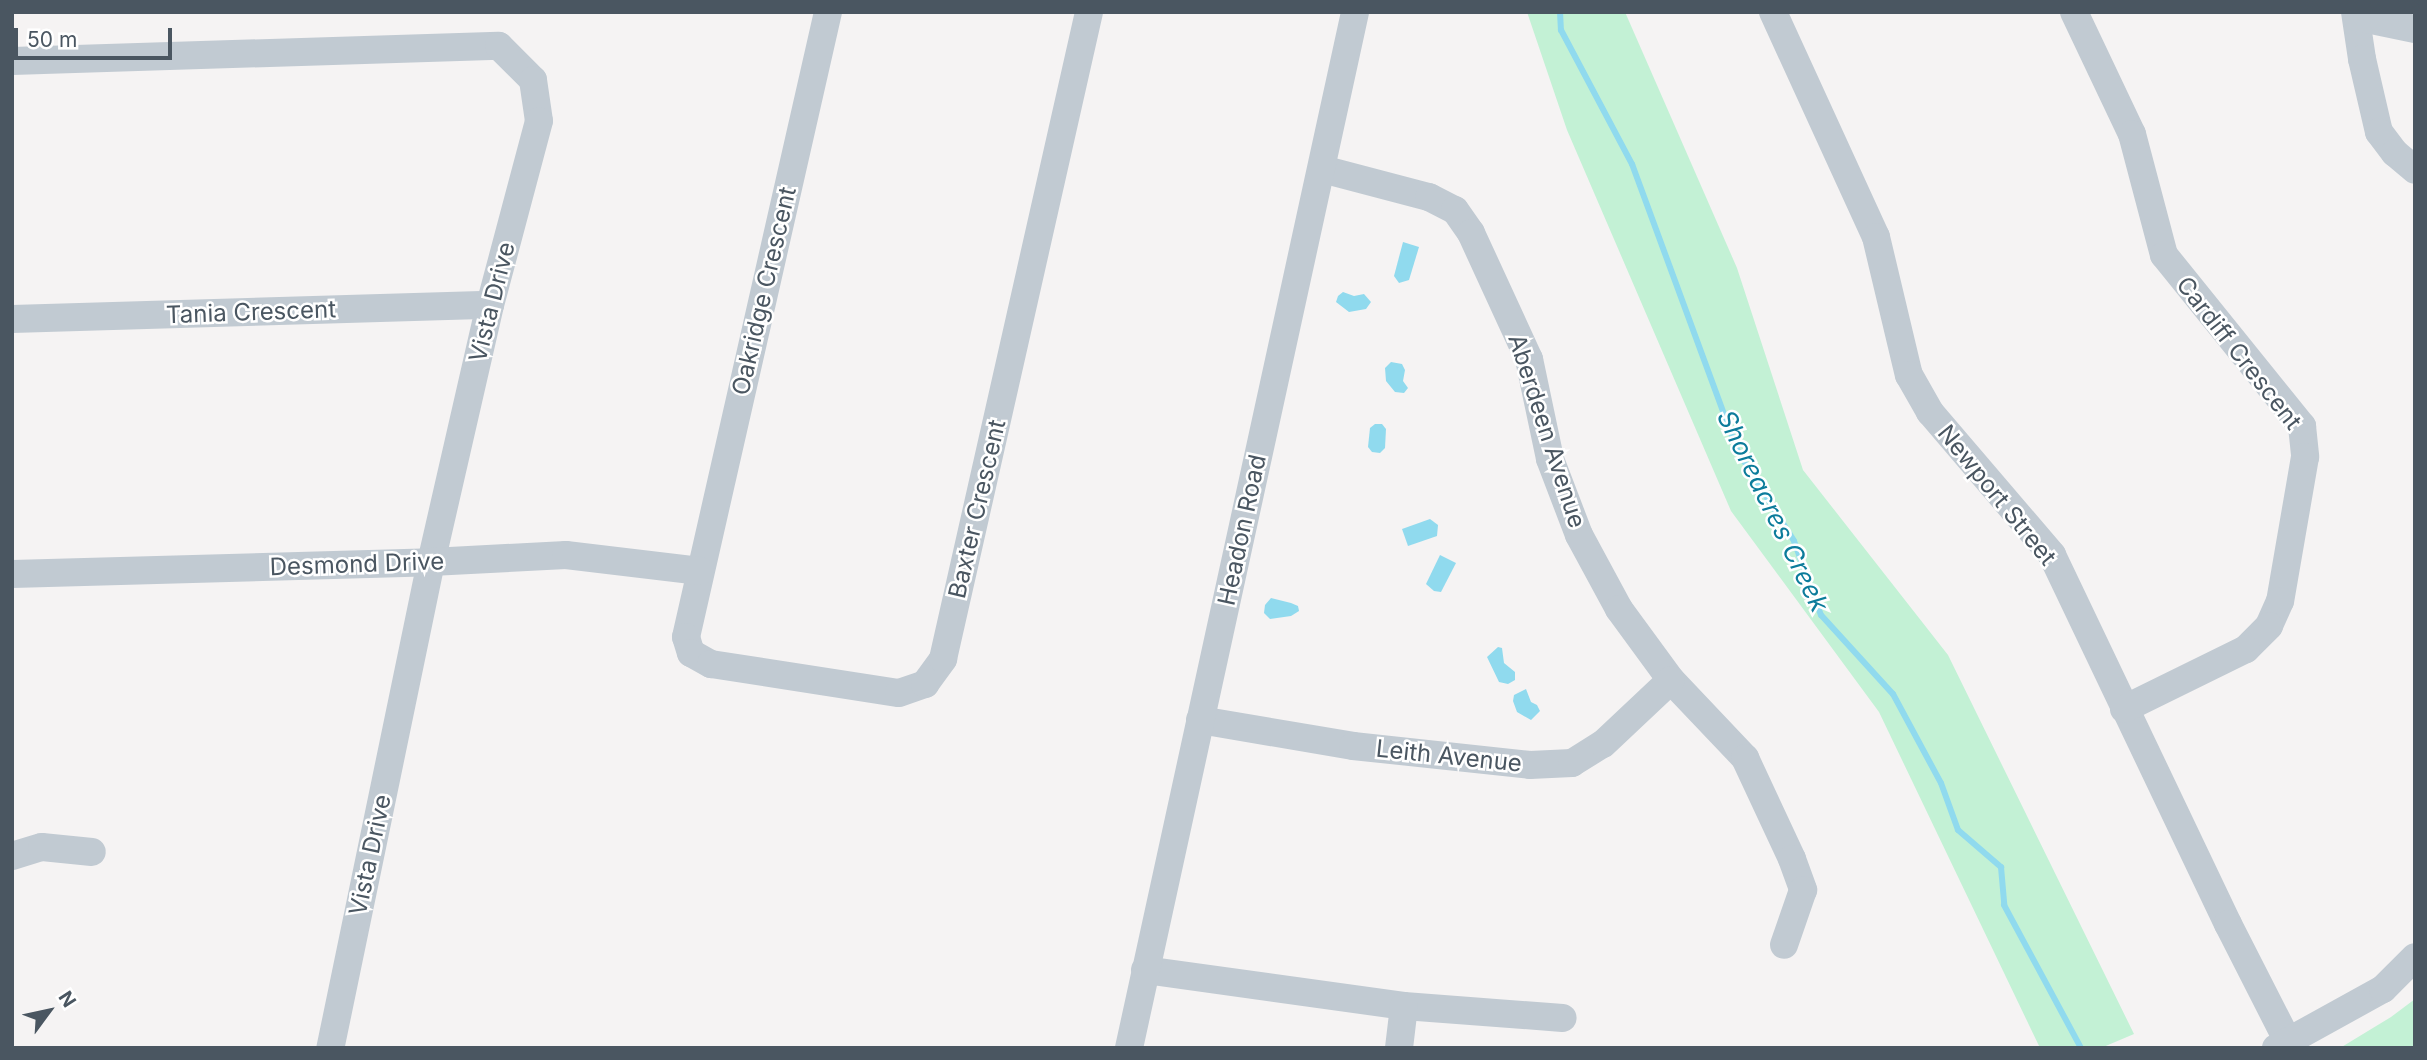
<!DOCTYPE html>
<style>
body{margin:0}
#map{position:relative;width:2427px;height:1060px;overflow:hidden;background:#f5f3f3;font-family:Inter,sans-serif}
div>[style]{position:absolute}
.green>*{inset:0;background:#c3f1d5}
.water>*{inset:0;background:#90daee}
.stream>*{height:6px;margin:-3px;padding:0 3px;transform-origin:3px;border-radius:3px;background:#90daee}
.minor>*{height:28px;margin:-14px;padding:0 14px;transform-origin:14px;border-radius:14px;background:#c1cad2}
span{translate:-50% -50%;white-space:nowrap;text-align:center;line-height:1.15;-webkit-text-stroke:5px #fff;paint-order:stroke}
.street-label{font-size:24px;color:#4a5661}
.water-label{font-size:26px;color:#0c7c9b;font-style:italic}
.frame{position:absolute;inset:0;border:14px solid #4a5661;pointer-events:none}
.north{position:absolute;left:14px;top:976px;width:70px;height:70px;-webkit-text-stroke:5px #fff;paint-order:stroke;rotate:57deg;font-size:19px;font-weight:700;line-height:28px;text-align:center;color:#4a5661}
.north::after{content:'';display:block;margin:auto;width:24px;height:32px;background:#4a5661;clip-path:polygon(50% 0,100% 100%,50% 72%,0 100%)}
.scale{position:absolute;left:14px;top:28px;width:158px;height:32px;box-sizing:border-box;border:4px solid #4a5661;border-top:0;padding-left:9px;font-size:21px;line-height:24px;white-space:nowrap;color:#4a5661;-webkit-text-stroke:5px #fff;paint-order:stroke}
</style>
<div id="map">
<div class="green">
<div style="clip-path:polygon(1527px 12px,1625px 12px,1737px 268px,1803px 470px,1948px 655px,2134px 1034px,2101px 1048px,2040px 1048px,1879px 712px,1731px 511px,1567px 130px)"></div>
<div style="clip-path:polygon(2415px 999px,2415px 1048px,2340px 1048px,2391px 1017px)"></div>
</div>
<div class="water">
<div style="clip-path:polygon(1403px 242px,1419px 247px,1409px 280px,1399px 283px,1394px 276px)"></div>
<div style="clip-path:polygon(1343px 292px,1354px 296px,1364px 294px,1371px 302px,1366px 309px,1349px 312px,1336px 302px,1338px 296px)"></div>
<div style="clip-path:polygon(1391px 362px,1402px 364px,1405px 370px,1403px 381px,1408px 388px,1404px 393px,1395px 392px,1386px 381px,1385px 368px)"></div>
<div style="clip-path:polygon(1375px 424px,1382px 424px,1386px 429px,1385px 448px,1380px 453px,1372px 452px,1368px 447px,1370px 428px)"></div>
<div style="clip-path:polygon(1430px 519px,1438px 525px,1437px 536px,1408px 546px,1402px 529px)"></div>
<div style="clip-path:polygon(1440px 555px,1456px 563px,1441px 592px,1434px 591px,1426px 584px)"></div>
<div style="clip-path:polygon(1271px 598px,1291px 603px,1298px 606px,1299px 611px,1291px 616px,1270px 619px,1264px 613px,1265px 605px)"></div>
<div style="clip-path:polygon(1498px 647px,1502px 648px,1504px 663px,1515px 672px,1515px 680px,1508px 684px,1499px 682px,1487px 657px)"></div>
<div style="clip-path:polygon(1526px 689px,1531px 702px,1537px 705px,1540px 711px,1531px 720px,1517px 712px,1513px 701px,1514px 695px)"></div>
</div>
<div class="stream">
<div style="left:1560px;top:12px;width:18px;rotate:87deg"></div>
<div style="left:1561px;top:30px;width:152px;rotate:62.1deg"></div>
<div style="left:1632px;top:164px;width:305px;rotate:69.8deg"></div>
<div style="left:1737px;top:450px;width:107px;rotate:57.9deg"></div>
<div style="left:1794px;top:541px;width:79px;rotate:70deg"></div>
<div style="left:1821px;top:615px;width:107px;rotate:47.7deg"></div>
<div style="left:1893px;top:694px;width:101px;rotate:61.7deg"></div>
<div style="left:1941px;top:783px;width:50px;rotate:70.1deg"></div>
<div style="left:1958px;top:830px;width:57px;rotate:40.7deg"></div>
<div style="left:2001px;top:867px;width:38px;rotate:85deg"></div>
<div style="left:2004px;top:905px;width:162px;rotate:61.7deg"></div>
</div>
<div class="minor">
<div style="left:828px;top:12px;width:641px;rotate:102.8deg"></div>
<div style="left:686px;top:637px;width:17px;rotate:73deg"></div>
<div style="left:691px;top:653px;width:23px;rotate:29deg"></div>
<div style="left:711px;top:664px;width:190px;rotate:8.8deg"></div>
<div style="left:899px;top:693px;width:28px;rotate:-19deg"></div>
<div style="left:925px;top:684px;width:31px;rotate:-54deg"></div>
<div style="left:943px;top:659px;width:663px;rotate:-77.28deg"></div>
<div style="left:1773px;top:12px;width:247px;rotate:65.4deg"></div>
<div style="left:1876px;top:237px;width:142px;rotate:76.6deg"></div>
<div style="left:1909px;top:375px;width:43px;rotate:60.4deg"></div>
<div style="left:1930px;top:412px;width:188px;rotate:49.5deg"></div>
<div style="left:2052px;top:555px;width:409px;rotate:64.5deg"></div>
<div style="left:2228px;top:924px;width:132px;rotate:63deg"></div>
<div style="left:2074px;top:12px;width:135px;rotate:64.6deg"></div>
<div style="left:2132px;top:134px;width:125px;rotate:75.2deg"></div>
<div style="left:2164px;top:255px;width:220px;rotate:51.1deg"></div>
<div style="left:2302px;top:426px;width:31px;rotate:84deg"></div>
<div style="left:2305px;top:457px;width:146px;rotate:99.8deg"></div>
<div style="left:2280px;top:601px;width:27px;rotate:114deg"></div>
<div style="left:2269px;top:626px;width:33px;rotate:135deg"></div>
<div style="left:2246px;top:649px;width:136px;rotate:153.8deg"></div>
<div style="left:2355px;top:12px;width:48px;rotate:81.5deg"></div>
<div style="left:2362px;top:59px;width:75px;rotate:76.9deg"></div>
<div style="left:2379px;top:132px;width:26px;rotate:53deg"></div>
<div style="left:2395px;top:153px;width:26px;rotate:40deg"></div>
<div style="left:2357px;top:17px;width:59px;rotate:11.7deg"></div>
<div style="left:12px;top:61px;width:487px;rotate:-1.8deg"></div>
<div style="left:499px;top:46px;width:48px;rotate:45deg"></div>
<div style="left:533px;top:80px;width:41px;rotate:81.7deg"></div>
<div style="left:539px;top:121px;width:190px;rotate:104.9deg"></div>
<div style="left:490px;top:305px;width:264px;rotate:102.9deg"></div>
<div style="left:431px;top:562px;width:496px;rotate:101.7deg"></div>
<div style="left:1322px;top:169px;width:111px;rotate:14.7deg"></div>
<div style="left:1429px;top:197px;width:29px;rotate:27deg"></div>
<div style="left:1455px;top:210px;width:28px;rotate:55deg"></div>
<div style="left:1471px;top:233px;width:139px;rotate:65.3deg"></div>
<div style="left:1529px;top:359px;width:102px;rotate:78.1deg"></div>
<div style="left:1550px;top:459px;width:81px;rotate:69.1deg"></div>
<div style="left:1579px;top:535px;width:84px;rotate:61.6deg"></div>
<div style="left:1619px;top:609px;width:88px;rotate:53.8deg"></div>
<div style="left:1671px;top:680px;width:108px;rotate:46.5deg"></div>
<div style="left:1745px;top:758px;width:111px;rotate:65deg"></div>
<div style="left:1792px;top:859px;width:33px;rotate:70deg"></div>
<div style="left:1803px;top:890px;width:58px;rotate:109.1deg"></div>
<div style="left:12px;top:319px;width:478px;rotate:-1.7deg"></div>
<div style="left:12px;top:574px;width:419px;rotate:-1.6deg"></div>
<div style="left:431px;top:562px;width:135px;rotate:-3deg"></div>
<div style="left:566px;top:555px;width:135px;rotate:6.8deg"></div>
<div style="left:1200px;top:720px;width:155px;rotate:9.6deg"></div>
<div style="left:1353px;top:746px;width:178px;rotate:6.1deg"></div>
<div style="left:1530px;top:765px;width:42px;rotate:-2.7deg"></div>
<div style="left:1572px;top:763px;width:36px;rotate:-32deg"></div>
<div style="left:1603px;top:744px;width:93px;rotate:-43.3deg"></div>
<div style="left:12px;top:856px;width:31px;rotate:-17deg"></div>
<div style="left:42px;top:847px;width:50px;rotate:5.7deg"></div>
<div style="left:1145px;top:970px;width:261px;rotate:7.9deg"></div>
<div style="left:1404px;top:1006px;width:159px;rotate:4.3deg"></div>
<div style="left:1129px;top:1048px;width:1060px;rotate:-77.69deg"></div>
<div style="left:1399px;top:1048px;width:42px;rotate:-83.2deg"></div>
<div style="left:2276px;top:1048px;width:122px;rotate:-28.9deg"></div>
<div style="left:2383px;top:989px;width:45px;rotate:-45deg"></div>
</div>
<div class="street-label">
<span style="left:764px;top:291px;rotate:-77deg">Oakridge Crescent</span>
<span style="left:492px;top:302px;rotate:-76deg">Vista Drive</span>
<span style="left:251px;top:312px;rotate:-2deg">Tania Crescent</span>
<span style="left:2239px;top:353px;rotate:52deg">Cardiff Crescent</span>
<span style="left:1547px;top:431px;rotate:72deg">Aberdeen Avenue</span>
<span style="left:1997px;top:495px;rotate:51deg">Newport Street</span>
<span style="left:977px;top:509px;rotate:-77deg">Baxter Crescent</span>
<span style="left:1242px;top:530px;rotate:-78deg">Headon Road</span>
<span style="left:357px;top:564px;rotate:-2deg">Desmond Drive</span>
<span style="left:1449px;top:756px;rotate:6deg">Leith Avenue</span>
<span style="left:370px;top:855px;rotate:-78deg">Vista Drive</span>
</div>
<div class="water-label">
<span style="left:1773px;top:511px;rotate:64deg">Shoreacres Creek</span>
</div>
<div class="frame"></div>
<div class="north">N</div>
<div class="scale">50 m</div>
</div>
